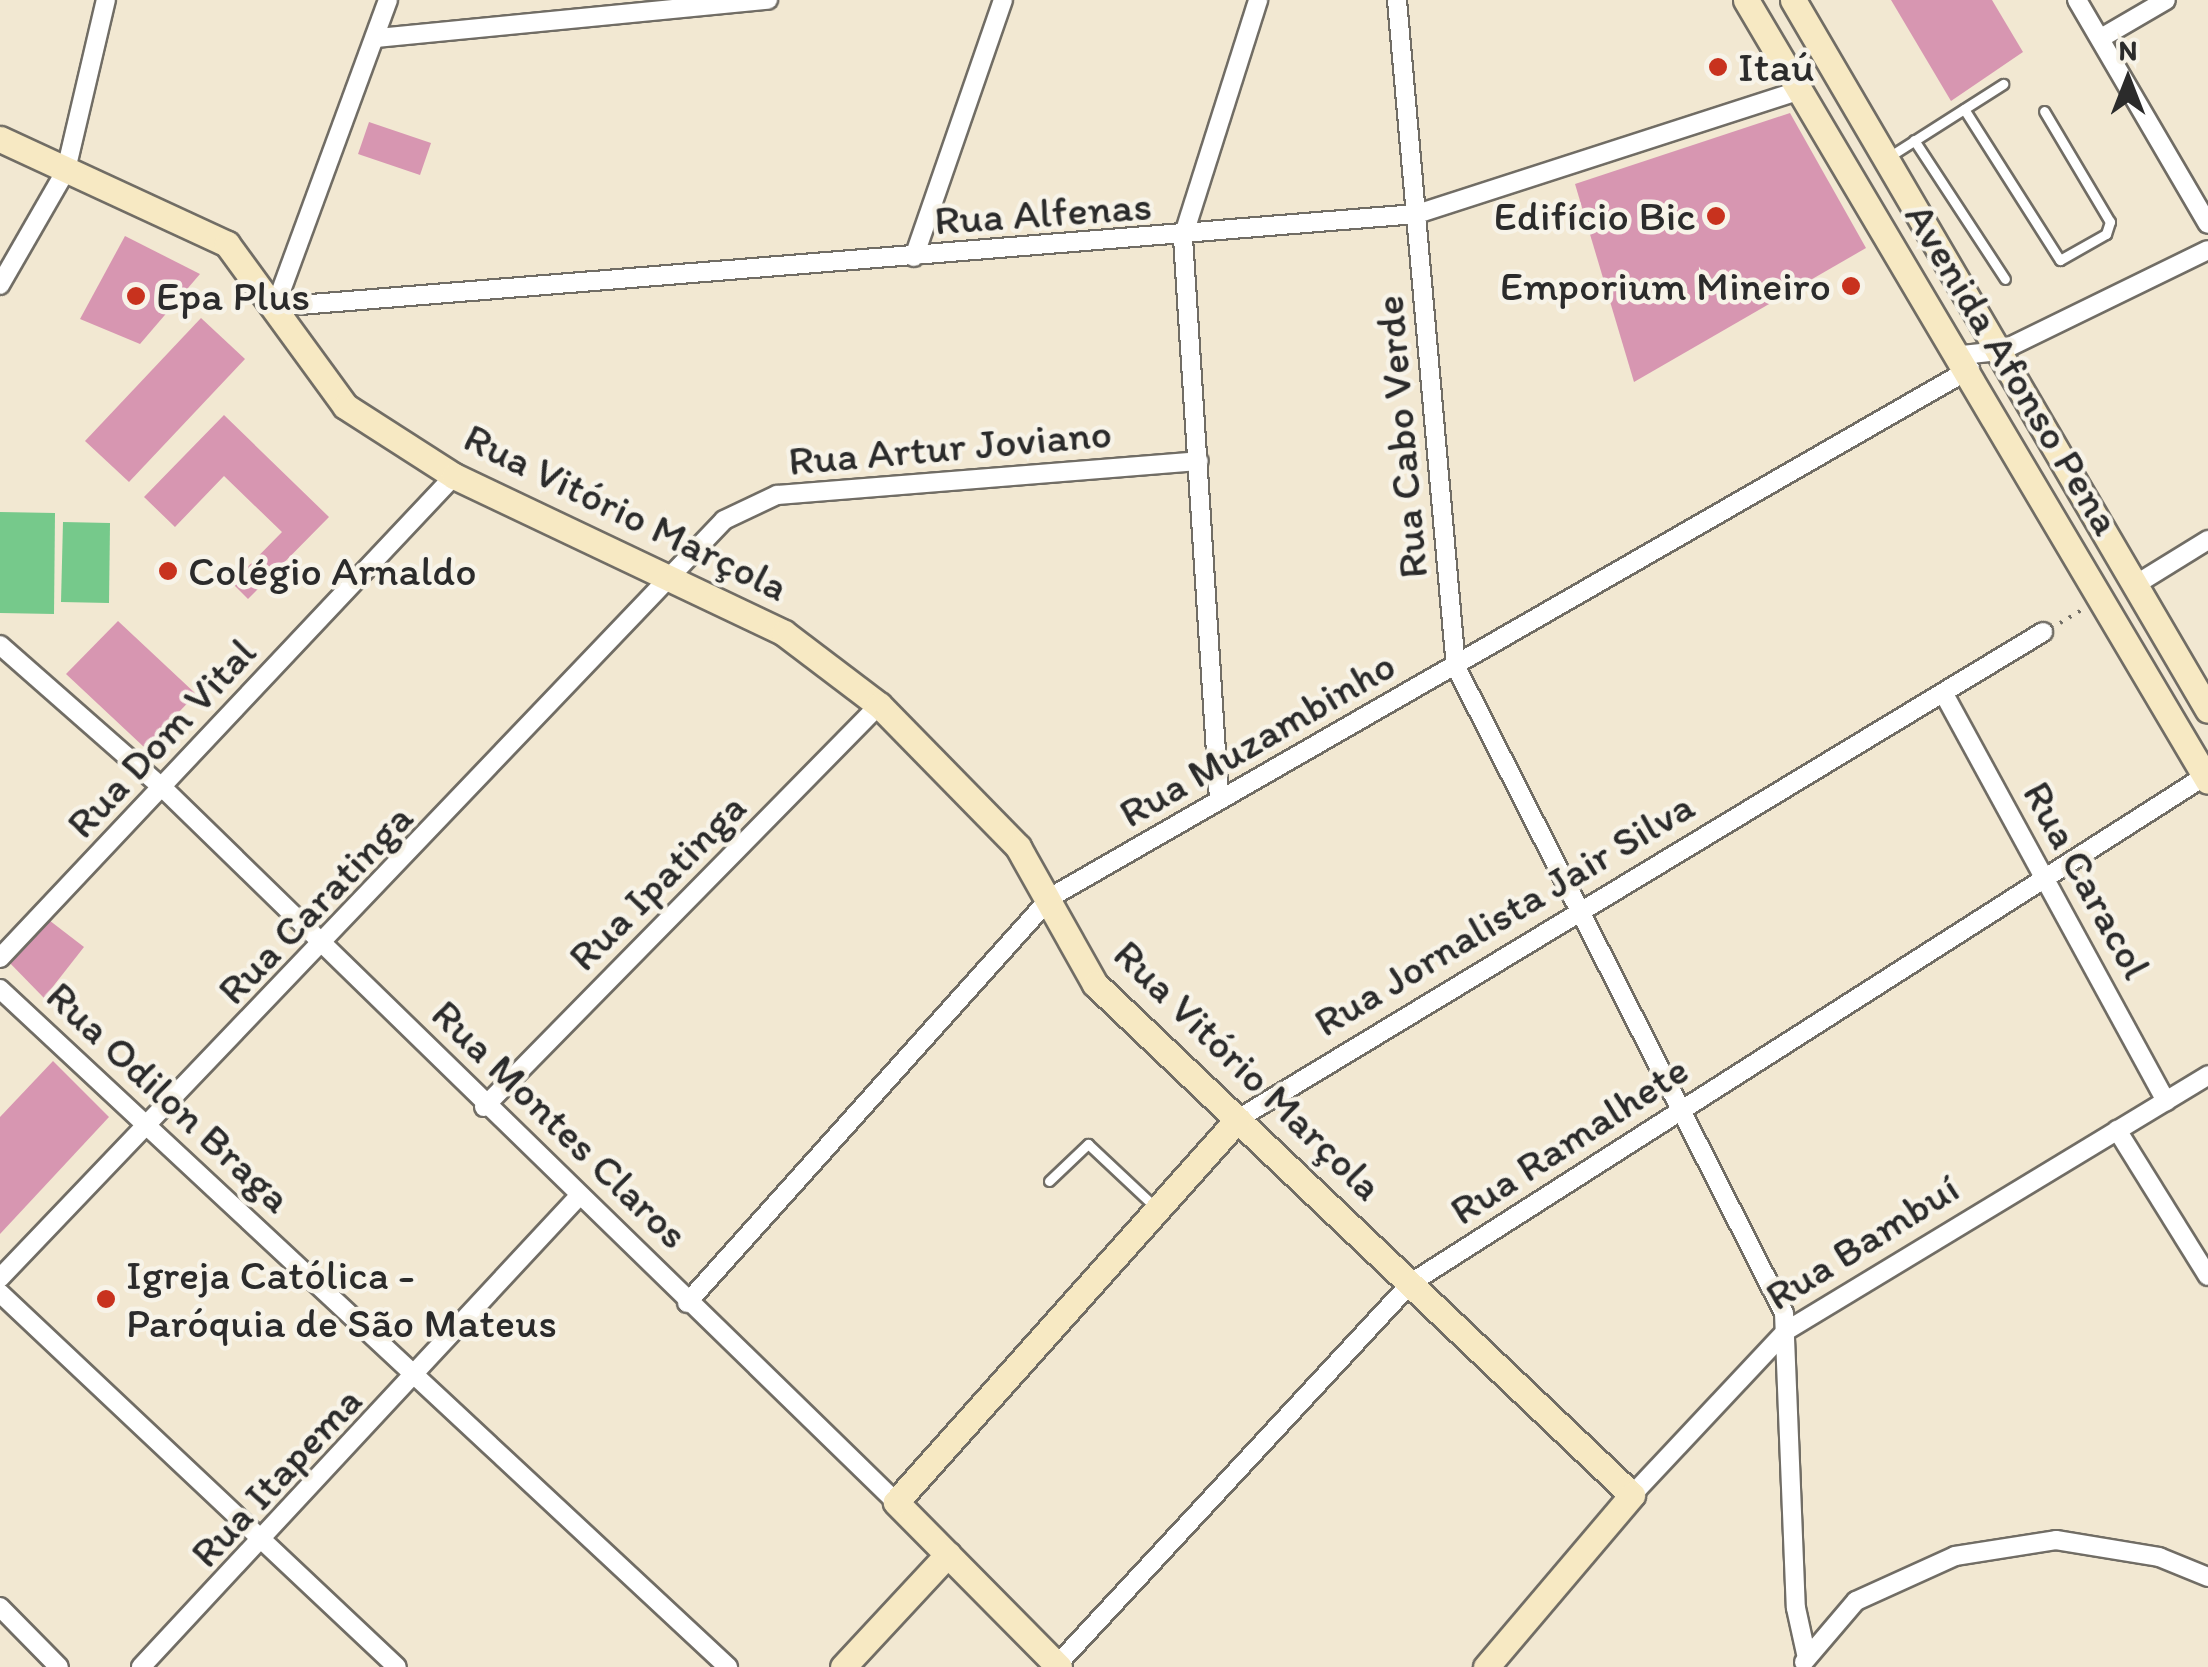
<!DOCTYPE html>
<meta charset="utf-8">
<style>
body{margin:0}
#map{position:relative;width:2208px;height:1667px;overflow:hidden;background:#f2e8d2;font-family:Itim,sans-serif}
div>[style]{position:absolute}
.green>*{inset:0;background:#76c98b}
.building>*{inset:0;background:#d796b1}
.path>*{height:4px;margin-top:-2px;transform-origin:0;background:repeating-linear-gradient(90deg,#716d65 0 2.5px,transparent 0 10.5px)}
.roads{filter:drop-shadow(2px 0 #716d65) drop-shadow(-2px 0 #716d65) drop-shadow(0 2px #716d65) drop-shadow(0 -2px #716d65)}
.lane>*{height:9px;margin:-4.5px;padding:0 4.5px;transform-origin:4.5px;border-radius:4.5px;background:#fff}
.street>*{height:18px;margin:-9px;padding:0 9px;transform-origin:9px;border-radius:9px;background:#fff}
.secondary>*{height:25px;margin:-12.5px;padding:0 12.5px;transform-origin:12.5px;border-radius:12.5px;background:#f7e9c3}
.dots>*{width:28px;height:28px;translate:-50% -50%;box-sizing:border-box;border:5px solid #f7f3e8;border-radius:50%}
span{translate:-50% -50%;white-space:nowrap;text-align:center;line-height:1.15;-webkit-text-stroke:9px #f7f3e8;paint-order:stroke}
.poi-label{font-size:42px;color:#2b2b2b}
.left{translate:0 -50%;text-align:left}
.right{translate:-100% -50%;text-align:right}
.street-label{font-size:42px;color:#2b2b2b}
.north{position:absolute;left:2078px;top:30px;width:100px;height:100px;-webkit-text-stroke:8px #f7f3e8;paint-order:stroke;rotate:0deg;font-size:28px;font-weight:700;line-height:40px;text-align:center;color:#2b2b2b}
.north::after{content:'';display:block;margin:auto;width:35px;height:45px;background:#2b2b2b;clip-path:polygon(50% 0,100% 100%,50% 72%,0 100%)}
</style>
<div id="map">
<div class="green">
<div style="clip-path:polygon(0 512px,55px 513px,54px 614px,0 613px)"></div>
<div style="clip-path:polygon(63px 522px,110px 523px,109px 603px,61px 602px)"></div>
</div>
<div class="building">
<div style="clip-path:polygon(1891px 0,1992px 0,2023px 52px,1951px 101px)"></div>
<div style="clip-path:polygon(1790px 113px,1866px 248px,1634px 382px,1575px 184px)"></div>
<div style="clip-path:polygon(369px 122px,431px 143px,420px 175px,358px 154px)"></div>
<div style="clip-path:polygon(125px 236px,200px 274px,140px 344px,80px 319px)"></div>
<div style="clip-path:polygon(201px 318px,245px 359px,129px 482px,85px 441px)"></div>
<div style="clip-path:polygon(224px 415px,329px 517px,248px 599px,232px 583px,282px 532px,224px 476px,175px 527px,144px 497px)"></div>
<div style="clip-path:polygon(118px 621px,196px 694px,145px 748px,66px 674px)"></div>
<div style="clip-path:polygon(45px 917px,84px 947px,44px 998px,4px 957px)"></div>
<div style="clip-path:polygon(53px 1061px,109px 1117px,0 1234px,0 1117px)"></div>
</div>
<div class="path">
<div style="left:2060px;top:623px;width:26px;rotate:-31deg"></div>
</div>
<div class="roads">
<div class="lane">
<div style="left:1964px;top:109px;width:179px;rotate:57.6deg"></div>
<div style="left:2060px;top:260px;width:53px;rotate:-29.5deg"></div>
<div style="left:2106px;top:234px;width:13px;rotate:-72deg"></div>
<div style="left:2110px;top:222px;width:129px;rotate:-120.7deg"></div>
<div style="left:1914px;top:140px;width:166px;rotate:56.8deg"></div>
<div style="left:1887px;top:158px;width:138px;rotate:-32.5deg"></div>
<div style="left:1049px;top:1181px;width:54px;rotate:-43.5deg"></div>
<div style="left:1088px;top:1144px;width:92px;rotate:43.2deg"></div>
</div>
<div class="street">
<div style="left:388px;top:0;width:327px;rotate:110.2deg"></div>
<div style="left:275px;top:307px;width:1146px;rotate:-4.66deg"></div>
<div style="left:1417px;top:214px;width:400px;rotate:-17.9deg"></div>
<div style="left:1397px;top:0;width:670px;rotate:84.95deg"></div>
<div style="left:1456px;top:667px;width:724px;rotate:63.08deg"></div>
<div style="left:1784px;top:1313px;width:295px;rotate:87.7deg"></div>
<div style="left:1796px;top:1608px;width:51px;rotate:77.6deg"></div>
<div style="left:2077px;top:0;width:259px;rotate:59.7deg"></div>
<div style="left:377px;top:38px;width:393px;rotate:-5.6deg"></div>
<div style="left:2101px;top:38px;width:75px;rotate:-30.3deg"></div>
<div style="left:914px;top:257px;width:272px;rotate:-70.9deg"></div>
<div style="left:0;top:285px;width:133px;rotate:-60.1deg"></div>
<div style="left:66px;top:170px;width:175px;rotate:-76.8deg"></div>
<div style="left:1962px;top:355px;width:39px;rotate:-6deg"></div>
<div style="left:2001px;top:351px;width:230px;rotate:-26deg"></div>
<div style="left:2135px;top:585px;width:86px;rotate:-31.7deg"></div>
<div style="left:0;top:645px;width:217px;rotate:41.3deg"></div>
<div style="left:163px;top:788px;width:1023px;rotate:44.25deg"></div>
<div style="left:1944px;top:694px;width:464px;rotate:61.4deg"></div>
<div style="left:1219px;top:799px;width:563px;rotate:-93.67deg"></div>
<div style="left:1183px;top:237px;width:249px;rotate:-72.4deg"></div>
<div style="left:0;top:958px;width:662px;rotate:-46.71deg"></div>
<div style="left:0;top:989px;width:995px;rotate:42.96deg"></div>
<div style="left:484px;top:1107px;width:564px;rotate:-45.5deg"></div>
<div style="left:1238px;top:1119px;width:941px;rotate:-31.17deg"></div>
<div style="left:2117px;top:1130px;width:172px;rotate:58.1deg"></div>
<div style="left:0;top:1278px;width:1048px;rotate:-46.31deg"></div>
<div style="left:724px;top:520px;width:59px;rotate:-25.3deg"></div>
<div style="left:777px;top:495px;width:423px;rotate:-4.6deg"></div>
<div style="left:0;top:1293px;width:545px;rotate:43.29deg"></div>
<div style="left:687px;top:1303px;width:545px;rotate:-48.12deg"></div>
<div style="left:1051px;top:897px;width:1060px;rotate:-29.88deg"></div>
<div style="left:1632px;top:1495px;width:225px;rotate:-46.8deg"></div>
<div style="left:1786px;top:1331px;width:494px;rotate:-31.2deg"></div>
<div style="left:0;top:1607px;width:84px;rotate:45.5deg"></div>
<div style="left:1804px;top:1662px;width:80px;rotate:-49.6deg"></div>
<div style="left:1856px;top:1601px;width:109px;rotate:-24.4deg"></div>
<div style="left:1955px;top:1556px;width:102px;rotate:-9deg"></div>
<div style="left:2056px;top:1540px;width:104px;rotate:9.4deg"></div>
<div style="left:2159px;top:1557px;width:53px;rotate:22.2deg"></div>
<div style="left:1057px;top:1665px;width:521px;rotate:-47.18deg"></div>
<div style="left:1411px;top:1283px;width:942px;rotate:-32.56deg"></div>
<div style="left:141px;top:1667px;width:642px;rotate:-47.08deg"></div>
</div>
<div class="secondary">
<div style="left:1746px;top:0;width:907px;rotate:59.39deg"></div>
<div style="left:1793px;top:0;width:822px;rotate:59.69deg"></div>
<div style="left:0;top:139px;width:250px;rotate:24.8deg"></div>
<div style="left:227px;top:244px;width:200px;rotate:53.9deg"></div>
<div style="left:345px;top:406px;width:130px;rotate:32.7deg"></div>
<div style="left:454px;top:476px;width:365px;rotate:25.4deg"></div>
<div style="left:784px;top:633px;width:119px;rotate:37.2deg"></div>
<div style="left:879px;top:705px;width:199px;rotate:45.6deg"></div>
<div style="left:1018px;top:847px;width:157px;rotate:60.7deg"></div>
<div style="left:1095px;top:984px;width:741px;rotate:43.58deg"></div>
<div style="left:1632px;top:1495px;width:226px;rotate:130.3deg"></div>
<div style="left:843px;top:1667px;width:154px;rotate:-47.1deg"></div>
<div style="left:1059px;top:1667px;width:232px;rotate:-134.7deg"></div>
<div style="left:896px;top:1502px;width:513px;rotate:-48.24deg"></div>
</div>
</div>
<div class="dots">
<div style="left:1718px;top:67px;background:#c8321e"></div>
<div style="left:1716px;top:216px;background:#c8321e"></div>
<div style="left:1851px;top:286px;background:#c8321e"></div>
<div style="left:136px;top:296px;background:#c8321e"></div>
<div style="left:168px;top:571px;background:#c8321e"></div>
<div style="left:106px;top:1299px;background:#c8321e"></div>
</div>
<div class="poi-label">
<span class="left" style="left:1738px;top:67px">Itaú</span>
<span class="right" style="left:1696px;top:216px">Edifício Bic</span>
<span class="right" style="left:1831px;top:286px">Emporium Mineiro</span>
<span class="left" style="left:156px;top:296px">Epa Plus</span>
<span class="left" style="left:188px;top:571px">Colégio Arnaldo</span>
<span class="left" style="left:126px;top:1299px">Igreja Católica -<br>Paróquia de São Mateus</span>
</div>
<div class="street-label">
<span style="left:1043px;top:213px;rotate:-4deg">Rua Alfenas</span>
<span style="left:2013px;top:369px;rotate:59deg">Avenida Afonso Pena</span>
<span style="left:1401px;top:437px;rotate:-95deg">Rua Cabo Verde</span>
<span style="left:950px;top:447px;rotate:-5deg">Rua Artur Joviano</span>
<span style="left:626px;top:512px;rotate:26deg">Rua Vitório Marçola</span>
<span style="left:161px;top:738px;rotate:-47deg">Rua Dom Vital</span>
<span style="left:1257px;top:739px;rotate:-30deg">Rua Muzambinho</span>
<span style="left:2087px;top:880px;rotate:61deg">Rua Caracol</span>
<span style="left:657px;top:882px;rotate:-45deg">Rua Ipatinga</span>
<span style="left:315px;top:904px;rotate:-46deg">Rua Caratinga</span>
<span style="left:1504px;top:914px;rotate:-31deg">Rua Jornalista Jair Silva</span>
<span style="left:1248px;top:1070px;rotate:44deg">Rua Vitório Marçola</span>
<span style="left:169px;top:1097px;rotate:43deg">Rua Odilon Braga</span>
<span style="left:560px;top:1124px;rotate:44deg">Rua Montes Claros</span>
<span style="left:1569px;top:1140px;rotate:-33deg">Rua Ramalhete</span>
<span style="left:1862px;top:1242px;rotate:-32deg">Rua Bambuí</span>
<span style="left:276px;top:1477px;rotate:-47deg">Rua Itapema</span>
</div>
<div class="north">N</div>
</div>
